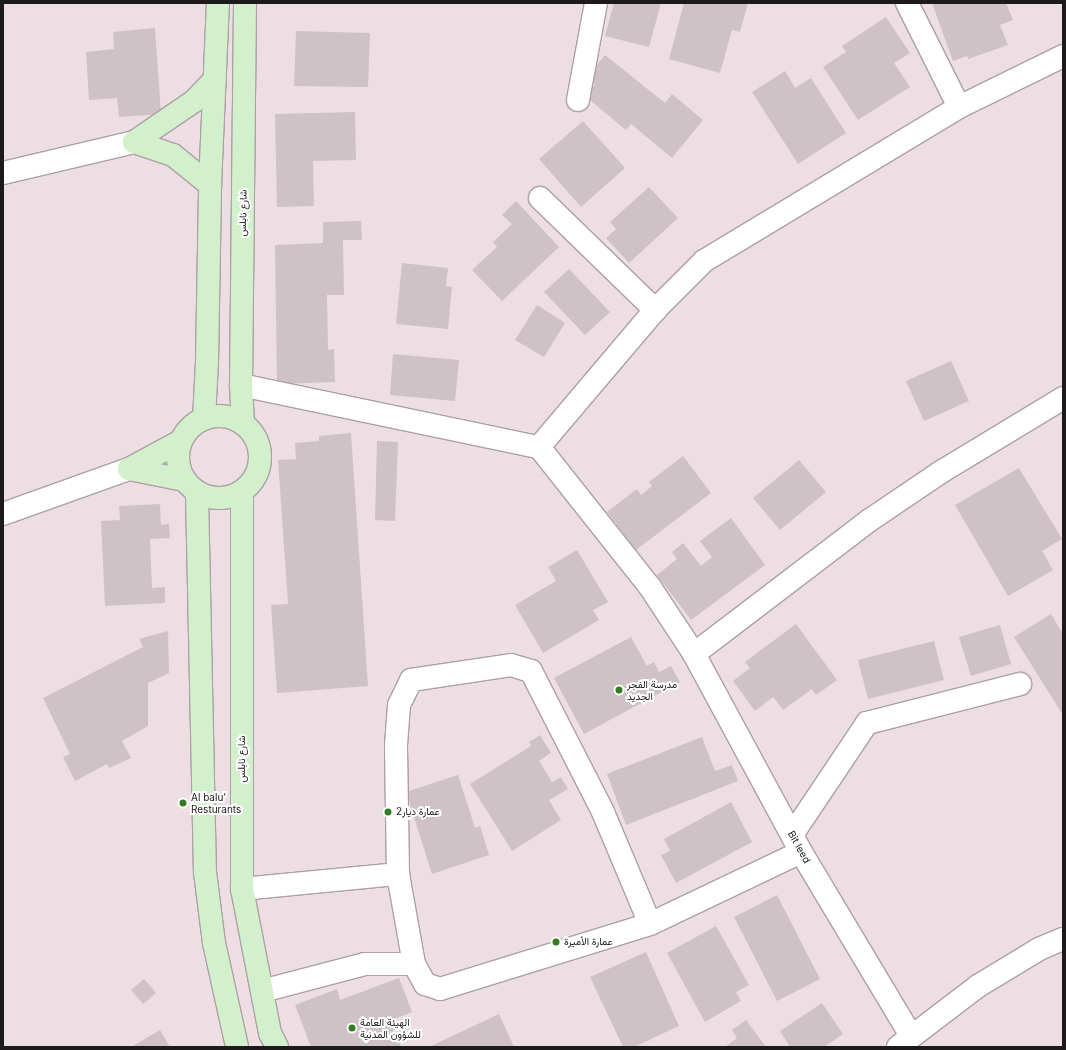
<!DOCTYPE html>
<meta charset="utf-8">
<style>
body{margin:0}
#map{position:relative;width:1066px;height:1050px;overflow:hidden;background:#ecdee3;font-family:Inter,Vazirmatn,sans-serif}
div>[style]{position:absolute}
.building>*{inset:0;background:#cfc2c6}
.roads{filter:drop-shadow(1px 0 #ada0a5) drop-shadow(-1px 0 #ada0a5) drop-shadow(0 1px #ada0a5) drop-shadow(0 -1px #ada0a5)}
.minor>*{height:22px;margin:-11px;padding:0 11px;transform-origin:11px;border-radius:11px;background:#fff}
.major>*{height:22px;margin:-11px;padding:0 11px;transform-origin:11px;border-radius:11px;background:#d1f0cb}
.major>.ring{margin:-11px;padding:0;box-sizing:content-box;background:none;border:22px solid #d1f0cb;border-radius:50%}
.dots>*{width:11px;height:11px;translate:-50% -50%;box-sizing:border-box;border:2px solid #fff;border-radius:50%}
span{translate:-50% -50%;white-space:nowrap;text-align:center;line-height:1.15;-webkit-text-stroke:4px #fff;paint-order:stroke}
.street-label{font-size:10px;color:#1e191b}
.poi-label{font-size:10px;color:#1e191b}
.left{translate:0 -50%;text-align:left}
.frame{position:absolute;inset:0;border:4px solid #1e191b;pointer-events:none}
</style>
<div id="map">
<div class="building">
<div style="clip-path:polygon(614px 3px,661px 3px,649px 47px,605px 36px)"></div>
<div style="clip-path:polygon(684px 3px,748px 3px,740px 32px,732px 30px,720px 73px,669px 59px)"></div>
<div style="clip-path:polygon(932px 3px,1006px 3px,1013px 20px,1000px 25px,1008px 45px,968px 59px,967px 56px,953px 61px)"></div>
<div style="clip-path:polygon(886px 17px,910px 53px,894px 63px,910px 87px,858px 120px,823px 67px,846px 52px,842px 46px)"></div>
<div style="clip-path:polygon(155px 28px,161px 114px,119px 117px,117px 98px,89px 100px,86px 52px,114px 49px,113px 32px)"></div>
<div style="clip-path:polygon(296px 31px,370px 33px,368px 87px,294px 86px)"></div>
<div style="clip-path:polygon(605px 55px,665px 103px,672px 94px,703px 120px,672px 158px,631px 124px,626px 130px,585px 96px,595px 84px,587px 77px)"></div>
<div style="clip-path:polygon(785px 71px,795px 88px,811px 78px,846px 133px,798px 164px,752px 92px)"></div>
<div style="clip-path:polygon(355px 112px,356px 160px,313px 161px,314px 206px,277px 207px,275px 114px)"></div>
<div style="clip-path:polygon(583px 121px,625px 168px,581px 207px,539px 159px)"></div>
<div style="clip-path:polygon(649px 187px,678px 218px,629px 263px,606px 238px,616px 229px,610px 222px)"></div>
<div style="clip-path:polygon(516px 201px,559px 247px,502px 301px,472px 270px,497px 247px,493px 242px,512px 224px,502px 215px)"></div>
<div style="clip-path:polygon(361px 221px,362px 240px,343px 240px,344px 295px,327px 295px,328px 350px,334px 349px,335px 382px,277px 384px,275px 245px,323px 243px,323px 222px)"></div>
<div style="clip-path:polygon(402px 263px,448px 268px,446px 286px,452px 287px,448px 329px,396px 324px)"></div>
<div style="clip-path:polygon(569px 269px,610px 312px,585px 335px,544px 292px)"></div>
<div style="clip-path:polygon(537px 305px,565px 323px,544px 357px,515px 340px)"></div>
<div style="clip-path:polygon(393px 354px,459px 360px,455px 401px,390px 395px)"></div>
<div style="clip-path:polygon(951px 361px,969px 401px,924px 421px,906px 381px)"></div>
<div style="clip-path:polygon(351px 433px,368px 686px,277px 693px,271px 605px,288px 604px,278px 460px,296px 459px,295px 443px,319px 441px,319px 436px)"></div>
<div style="clip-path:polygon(377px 441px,398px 442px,395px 521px,375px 520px)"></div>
<div style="clip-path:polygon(683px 456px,711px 493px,636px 550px,607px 512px,637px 489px,641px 495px,652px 486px,649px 482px)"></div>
<div style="clip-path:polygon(799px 460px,826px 492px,780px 530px,753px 498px)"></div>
<div style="clip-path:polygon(1019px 468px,1062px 539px,1042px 551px,1053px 570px,1008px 596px,955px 505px)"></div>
<div style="clip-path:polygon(160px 504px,161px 525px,169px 524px,170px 538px,150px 539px,152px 588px,165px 587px,165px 603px,105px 606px,101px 521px,120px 520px,119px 506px)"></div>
<div style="clip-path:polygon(731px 518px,765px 565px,691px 620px,657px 575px,677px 559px,672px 552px,683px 543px,701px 566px,712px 557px,700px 541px)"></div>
<div style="clip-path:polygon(577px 550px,608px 602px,593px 610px,599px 620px,543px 653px,515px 605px,556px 581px,548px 567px)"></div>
<div style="clip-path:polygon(1051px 614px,1063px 634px,1063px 715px,1014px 637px)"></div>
<div style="clip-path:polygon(796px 624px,837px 680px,816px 695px,812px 689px,783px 710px,773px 697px,755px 711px,733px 681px,750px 668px,745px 662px)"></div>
<div style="clip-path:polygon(1000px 625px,1011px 664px,971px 676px,959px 637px)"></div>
<div style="clip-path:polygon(168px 631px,169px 673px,148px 683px,148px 726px,122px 741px,131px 758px,109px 768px,107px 764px,75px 781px,63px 757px,70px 754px,43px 698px,143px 647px,139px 639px)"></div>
<div style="clip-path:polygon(631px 637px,647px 666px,654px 662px,659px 672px,671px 666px,680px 682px,584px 734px,554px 678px)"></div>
<div style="clip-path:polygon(934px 641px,944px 680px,868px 699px,858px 660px)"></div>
<div style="clip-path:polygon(540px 735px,551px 753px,539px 761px,552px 782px,561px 777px,568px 789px,549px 800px,561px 820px,512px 851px,470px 784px,531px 746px,529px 742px)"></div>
<div style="clip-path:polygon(702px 737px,715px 771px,732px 765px,738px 781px,626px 825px,607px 774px)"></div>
<div style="clip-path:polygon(458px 775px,475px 828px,480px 826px,489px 855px,432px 874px,406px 792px)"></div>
<div style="clip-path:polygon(731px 802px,752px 842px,676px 883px,661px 855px,670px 851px,664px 839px)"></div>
<div style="clip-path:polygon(777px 895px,820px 979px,777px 1001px,734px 917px)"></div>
<div style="clip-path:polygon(716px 926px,749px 985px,736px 992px,741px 1001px,705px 1022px,667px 953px)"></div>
<div style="clip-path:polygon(646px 952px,679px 1026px,634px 1047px,623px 1047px,590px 977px)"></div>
<div style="clip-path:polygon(399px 978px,412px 1012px,391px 1020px,401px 1047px,311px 1047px,295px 1005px,337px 989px,340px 1000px)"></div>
<div style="clip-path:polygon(144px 979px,156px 993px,143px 1004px,131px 990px)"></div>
<div style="clip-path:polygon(822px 1003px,843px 1034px,824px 1047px,790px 1047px,780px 1031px)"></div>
<div style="clip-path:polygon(499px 1014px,514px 1047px,429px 1047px)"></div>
<div style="clip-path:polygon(746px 1020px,766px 1047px,725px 1047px,737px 1038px,732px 1030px)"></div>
<div style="clip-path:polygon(160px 1030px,170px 1047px,131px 1047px)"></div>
</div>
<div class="roads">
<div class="minor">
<div style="left:907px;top:3px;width:116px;rotate:63.4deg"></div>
<div style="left:578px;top:100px;width:99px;rotate:-79.5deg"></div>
<div style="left:3px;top:173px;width:135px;rotate:-13.3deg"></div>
<div style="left:540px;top:198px;width:161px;rotate:44.2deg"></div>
<div style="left:241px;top:385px;width:304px;rotate:11.8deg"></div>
<div style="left:539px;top:447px;width:179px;rotate:51.6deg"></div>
<div style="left:650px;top:587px;width:80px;rotate:56.7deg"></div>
<div style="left:694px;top:654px;width:225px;rotate:61.6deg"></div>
<div style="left:801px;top:852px;width:214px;rotate:59.1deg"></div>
<div style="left:539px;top:447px;width:180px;rotate:-49.7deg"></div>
<div style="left:655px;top:310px;width:69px;rotate:-45deg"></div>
<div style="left:704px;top:261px;width:298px;rotate:-31.1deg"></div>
<div style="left:959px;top:107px;width:116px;rotate:-26.1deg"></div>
<div style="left:3px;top:514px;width:134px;rotate:-19.7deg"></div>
<div style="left:694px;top:654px;width:221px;rotate:-37.3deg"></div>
<div style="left:870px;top:520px;width:86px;rotate:-34.1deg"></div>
<div style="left:941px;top:472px;width:143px;rotate:-31.2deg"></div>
<div style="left:792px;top:835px;width:135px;rotate:-56.2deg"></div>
<div style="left:867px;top:723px;width:158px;rotate:-14.3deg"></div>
<div style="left:242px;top:889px;width:157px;rotate:-5.5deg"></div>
<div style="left:414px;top:964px;width:91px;rotate:-100.1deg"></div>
<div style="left:398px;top:874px;width:129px;rotate:-90.9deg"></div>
<div style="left:396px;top:745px;width:40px;rotate:-85.7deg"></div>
<div style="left:399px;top:705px;width:28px;rotate:-64deg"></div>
<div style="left:411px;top:680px;width:101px;rotate:-8.5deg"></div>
<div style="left:511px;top:665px;width:21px;rotate:17deg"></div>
<div style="left:531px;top:671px;width:158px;rotate:62.9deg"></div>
<div style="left:603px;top:812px;width:121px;rotate:67.2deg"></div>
<div style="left:650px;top:924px;width:167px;rotate:-25.5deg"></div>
<div style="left:262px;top:991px;width:106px;rotate:-14.7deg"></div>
<div style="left:365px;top:964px;width:49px"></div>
<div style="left:414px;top:964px;width:23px;rotate:61deg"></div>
<div style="left:425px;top:984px;width:16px;rotate:18deg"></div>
<div style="left:440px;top:989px;width:220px;rotate:-17.2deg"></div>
<div style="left:898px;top:1047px;width:101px;rotate:-37.3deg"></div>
<div style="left:978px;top:986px;width:71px;rotate:-31.2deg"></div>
<div style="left:1039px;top:949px;width:26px;rotate:-23deg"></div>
</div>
<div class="major">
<div style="left:134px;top:142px;width:73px;rotate:-34.3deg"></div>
<div style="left:194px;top:101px;width:30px;rotate:-46deg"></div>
<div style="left:134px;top:142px;width:41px;rotate:18.4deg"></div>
<div style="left:173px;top:155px;width:48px;rotate:39deg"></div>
<div class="ring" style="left:178px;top:416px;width:60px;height:60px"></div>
<div style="left:204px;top:419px;width:57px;rotate:-87deg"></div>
<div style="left:207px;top:362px;width:177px;rotate:-89deg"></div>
<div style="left:210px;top:185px;width:182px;rotate:-87.5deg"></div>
<div style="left:243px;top:424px;width:39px;rotate:-93deg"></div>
<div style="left:241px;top:385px;width:382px;rotate:-89.4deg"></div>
<div style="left:129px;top:469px;width:59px;rotate:-28.3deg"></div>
<div style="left:129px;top:469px;width:56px;rotate:11.3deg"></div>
<div style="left:242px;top:492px;width:397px;rotate:90deg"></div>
<div style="left:242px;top:889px;width:147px;rotate:79deg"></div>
<div style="left:270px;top:1033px;width:16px;rotate:63deg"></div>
<div style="left:197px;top:493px;width:379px;rotate:88.8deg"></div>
<div style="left:205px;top:872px;width:72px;rotate:82.8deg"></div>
<div style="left:214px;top:943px;width:107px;rotate:77.5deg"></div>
</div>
</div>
<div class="dots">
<div style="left:619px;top:690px;background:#327b20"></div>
<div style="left:183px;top:803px;background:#327b20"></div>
<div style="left:388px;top:812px;background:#327b20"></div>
<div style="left:556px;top:942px;background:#327b20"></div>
<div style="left:352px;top:1028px;background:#327b20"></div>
</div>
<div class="street-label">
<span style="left:243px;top:213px;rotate:-89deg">شارع نابلس</span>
<span style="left:242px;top:759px;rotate:-90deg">شارع نابلس</span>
<span style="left:799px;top:847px;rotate:61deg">Bit leed</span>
</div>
<div class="poi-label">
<span class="left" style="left:627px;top:690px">مدرسة الفجر<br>الجديد</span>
<span class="left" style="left:191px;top:803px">Al balu'<br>Resturants</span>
<span class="left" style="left:396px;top:812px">عمارة ديار2</span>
<span class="left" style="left:564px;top:942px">عمارة الأميرة</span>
<span class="left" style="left:360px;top:1028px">الهيئة العامة<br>للشؤون المدنية</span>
</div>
<div class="frame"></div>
</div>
